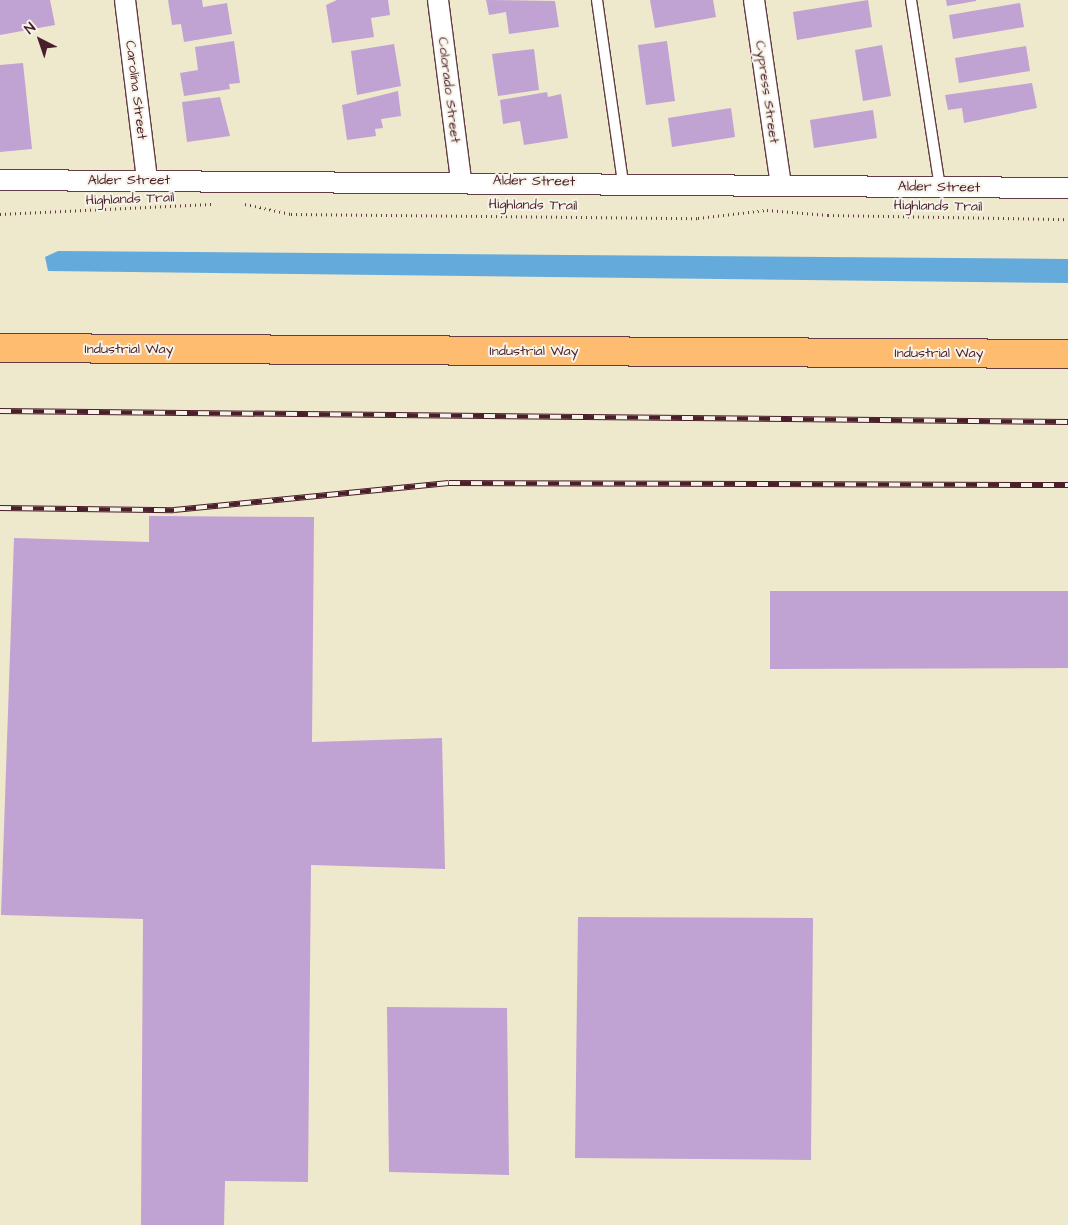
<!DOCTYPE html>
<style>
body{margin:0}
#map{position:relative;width:1068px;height:1225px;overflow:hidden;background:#eee8cd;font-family:"Architects Daughter",sans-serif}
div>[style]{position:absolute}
.water>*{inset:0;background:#64aada}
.building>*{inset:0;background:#c0a2d3}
.path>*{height:3px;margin-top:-1.5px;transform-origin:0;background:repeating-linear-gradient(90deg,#633d43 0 1px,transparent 0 5px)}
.roads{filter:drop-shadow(1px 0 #633d43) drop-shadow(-1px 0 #633d43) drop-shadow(0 1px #633d43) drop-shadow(0 -1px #633d43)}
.lane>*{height:10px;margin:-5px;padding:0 5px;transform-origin:5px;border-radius:5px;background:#fff}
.street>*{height:20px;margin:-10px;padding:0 10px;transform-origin:10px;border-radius:10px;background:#fff}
.primary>*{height:28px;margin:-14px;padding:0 14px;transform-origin:14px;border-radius:14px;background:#febc70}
.rail>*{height:5.5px;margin-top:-2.75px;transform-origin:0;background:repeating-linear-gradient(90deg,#f7f3e8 0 11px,#4a1f2b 0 22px);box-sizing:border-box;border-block:1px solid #4a1f2b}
span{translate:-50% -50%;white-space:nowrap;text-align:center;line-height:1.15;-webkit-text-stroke:4px #f7f3e8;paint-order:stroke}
.street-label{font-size:14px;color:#4a1f2b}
.north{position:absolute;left:15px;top:15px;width:50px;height:50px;-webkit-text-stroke:4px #f7f3e8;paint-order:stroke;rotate:319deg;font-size:14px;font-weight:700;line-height:20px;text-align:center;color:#4a1f2b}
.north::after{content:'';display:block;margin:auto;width:18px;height:22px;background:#4a1f2b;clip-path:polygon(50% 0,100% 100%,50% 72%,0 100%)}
</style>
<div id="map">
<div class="water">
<div style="clip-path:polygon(58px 251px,1068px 259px,1068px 283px,48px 271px,45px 257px)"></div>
</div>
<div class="building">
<div style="clip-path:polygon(0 0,50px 0,55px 25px,0 35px)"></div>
<div style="clip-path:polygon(168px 0,202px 0,203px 7px,227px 3px,232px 34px,184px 42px,181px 24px,172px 25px)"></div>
<div style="clip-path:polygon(337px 0,388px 0,390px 15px,371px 18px,374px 37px,332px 43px,326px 5px)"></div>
<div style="clip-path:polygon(486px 0,555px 1px,559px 27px,509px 34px,506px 12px,489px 15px)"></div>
<div style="clip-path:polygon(650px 0,713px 0,716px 17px,655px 28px)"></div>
<div style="clip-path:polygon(868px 0,872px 27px,797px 40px,793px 12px)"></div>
<div style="clip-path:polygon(946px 0,976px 0,976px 1px,947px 6px)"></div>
<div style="clip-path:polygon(1020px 3px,1024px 27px,953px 39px,949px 15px)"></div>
<div style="clip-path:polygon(234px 41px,240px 83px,229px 84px,230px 89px,184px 96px,180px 73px,198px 70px,195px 47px)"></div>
<div style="clip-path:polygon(667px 41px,675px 101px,646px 105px,638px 45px)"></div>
<div style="clip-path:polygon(394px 44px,401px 86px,357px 95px,351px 51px)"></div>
<div style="clip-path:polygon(882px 45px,891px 96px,863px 101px,855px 50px)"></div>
<div style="clip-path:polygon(1026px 46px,1030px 71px,959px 83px,955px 58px)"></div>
<div style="clip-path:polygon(534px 49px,539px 90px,498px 96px,492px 54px)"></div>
<div style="clip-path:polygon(23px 63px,32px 149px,0 152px,0 65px)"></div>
<div style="clip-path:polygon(1032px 83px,1037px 108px,964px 123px,962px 108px,948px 110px,945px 95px)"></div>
<div style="clip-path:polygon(398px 91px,401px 116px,381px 119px,383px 128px,375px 129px,376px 136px,347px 140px,342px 105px)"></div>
<div style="clip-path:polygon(547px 92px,548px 97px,561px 94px,568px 138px,524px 145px,520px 121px,503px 124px,500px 100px)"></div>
<div style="clip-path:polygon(220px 97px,230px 136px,187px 142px,182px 102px)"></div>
<div style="clip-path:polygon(731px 108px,735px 137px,672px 147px,668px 118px)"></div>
<div style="clip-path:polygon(873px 110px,877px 138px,814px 148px,810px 120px)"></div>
<div style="clip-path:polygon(149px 516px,314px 517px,312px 742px,442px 738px,445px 869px,311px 865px,308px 1182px,225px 1181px,224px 1225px,141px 1225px,143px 919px,1px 915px,14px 538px,149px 542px)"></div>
<div style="clip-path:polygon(770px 591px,1068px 591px,1068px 668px,770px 669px)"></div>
<div style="clip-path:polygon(578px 917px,813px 918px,811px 1160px,575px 1158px)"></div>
<div style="clip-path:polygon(387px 1007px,507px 1008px,509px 1175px,389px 1172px)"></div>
</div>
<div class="path">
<div style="left:245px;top:204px;width:47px;rotate:12.3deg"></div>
<div style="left:291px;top:214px;width:407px;rotate:0.6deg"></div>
<div style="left:698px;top:218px;width:69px;rotate:-6.6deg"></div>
<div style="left:767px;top:210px;width:61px;rotate:4.7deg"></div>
<div style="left:828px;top:215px;width:240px;rotate:1deg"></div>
<div style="left:0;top:214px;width:212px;rotate:-2.7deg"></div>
</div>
<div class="roads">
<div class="lane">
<div style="left:597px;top:0;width:184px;rotate:81.9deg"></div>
<div style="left:911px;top:0;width:189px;rotate:81.2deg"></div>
</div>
<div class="street">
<div style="left:125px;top:0;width:181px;rotate:83deg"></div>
<div style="left:438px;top:0;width:181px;rotate:82.7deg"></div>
<div style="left:754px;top:0;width:186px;rotate:81.7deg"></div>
<div style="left:0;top:180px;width:1068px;rotate:0.43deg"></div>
</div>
<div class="primary">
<div style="left:0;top:348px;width:1068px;rotate:0.32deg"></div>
</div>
</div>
<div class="rail">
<div style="left:0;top:411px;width:1068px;rotate:0.59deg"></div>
<div style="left:0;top:508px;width:174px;rotate:0.7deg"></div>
<div style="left:174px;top:510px;width:276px;rotate:-5.6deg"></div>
<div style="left:449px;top:483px;width:619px;rotate:0.19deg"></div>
</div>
<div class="street-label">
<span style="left:136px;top:90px;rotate:83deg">Carolina Street</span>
<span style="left:449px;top:90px;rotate:83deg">Colorado Street</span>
<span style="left:767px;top:92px;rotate:82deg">Cypress Street</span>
<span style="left:129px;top:180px">Alder Street</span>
<span style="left:534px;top:181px;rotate:1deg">Alder Street</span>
<span style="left:939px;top:187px;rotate:1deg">Alder Street</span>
<span style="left:130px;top:199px;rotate:-2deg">Highlands Trail</span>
<span style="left:533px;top:205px;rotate:1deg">Highlands Trail</span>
<span style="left:938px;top:206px;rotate:1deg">Highlands Trail</span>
<span style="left:129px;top:349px">Industrial Way</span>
<span style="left:534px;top:351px">Industrial Way</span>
<span style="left:939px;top:353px">Industrial Way</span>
</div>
<div class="north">N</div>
</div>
